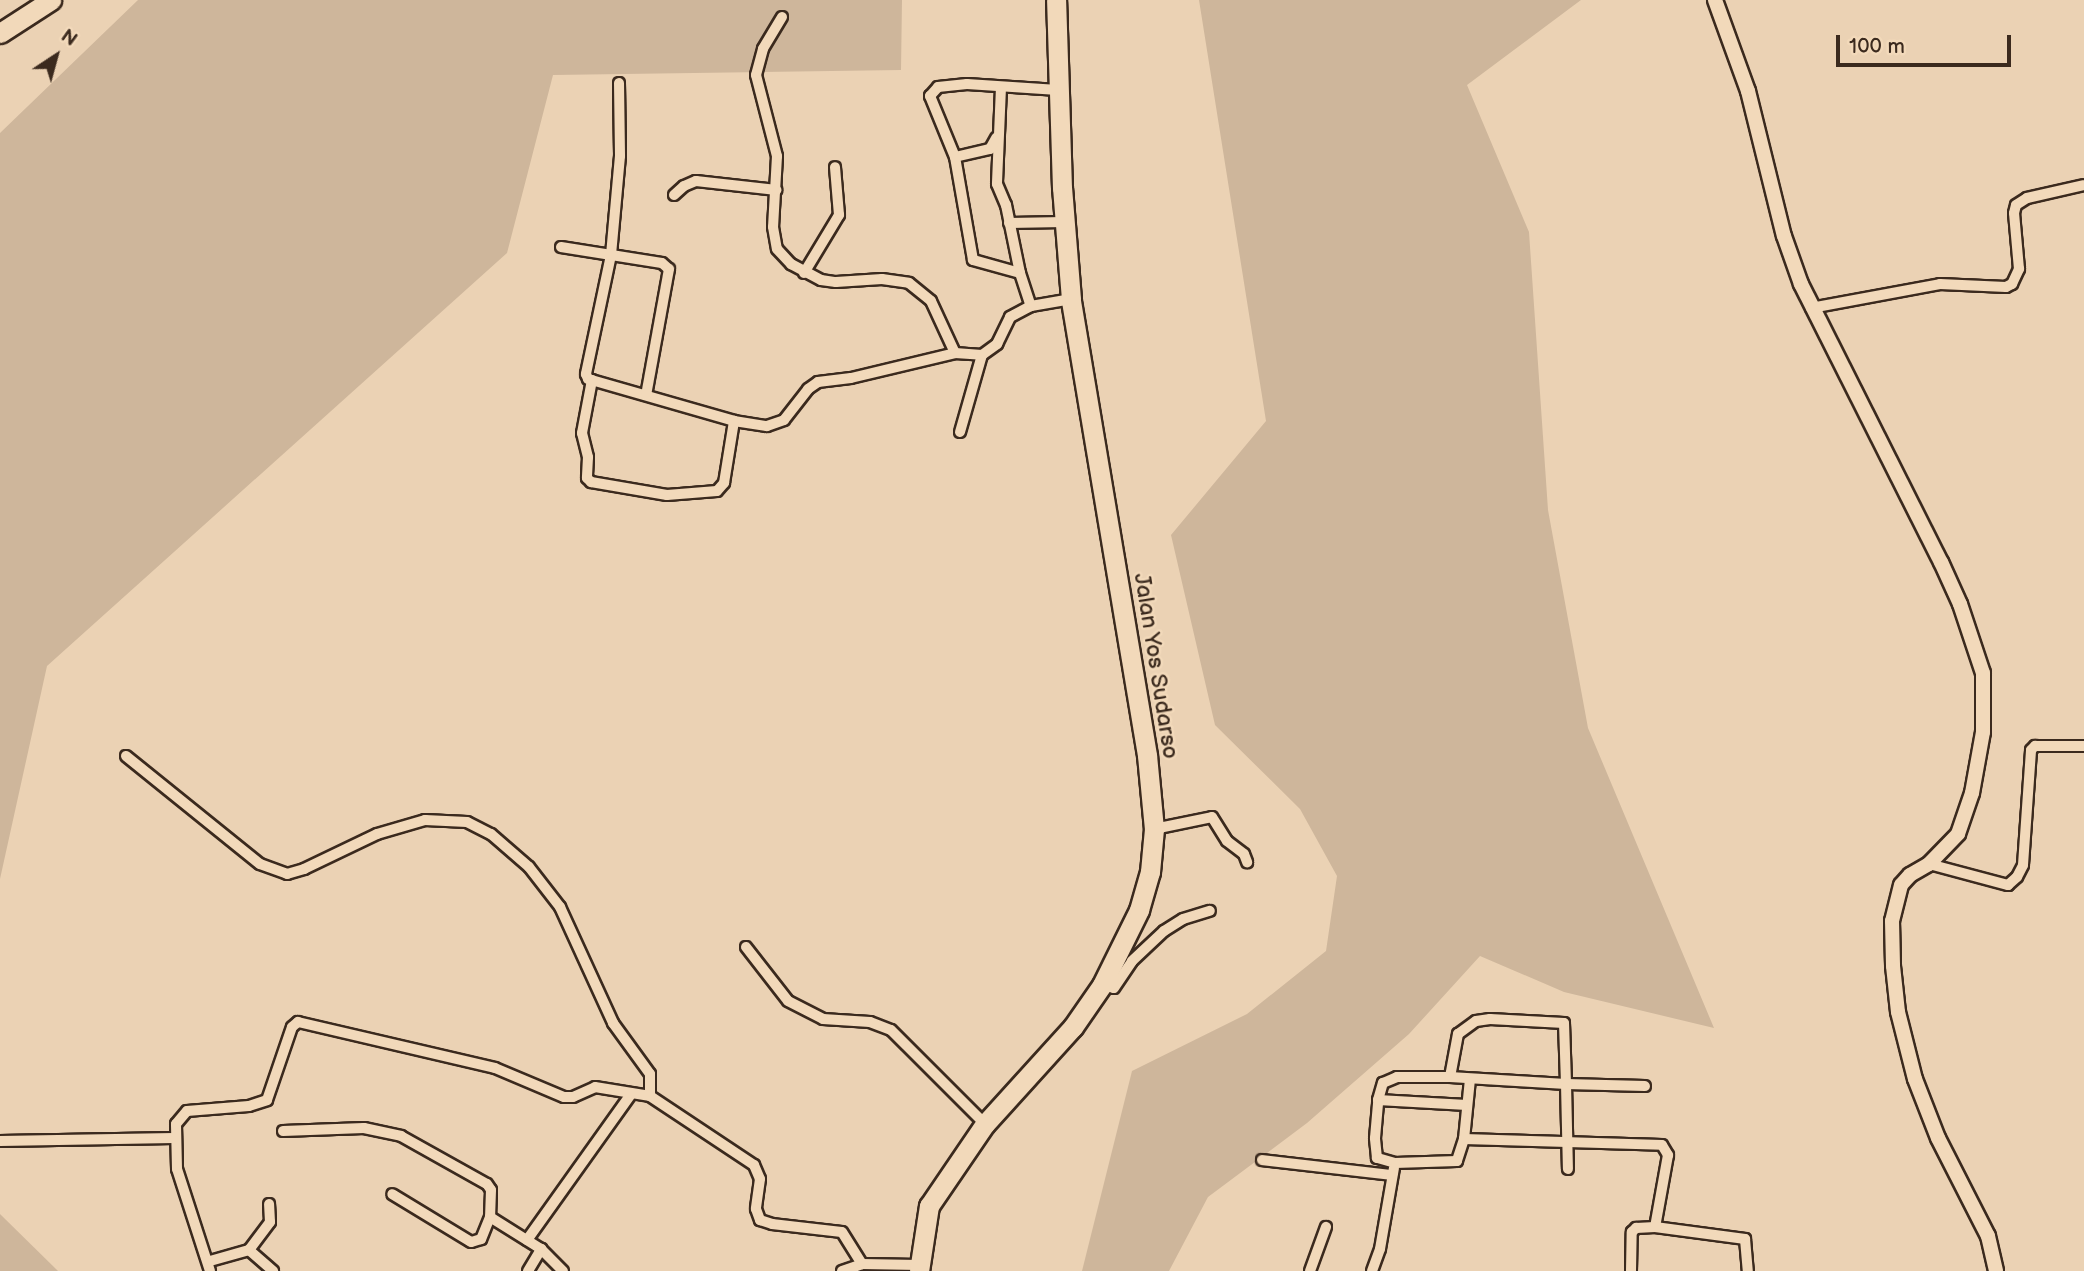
<!DOCTYPE html>
<style>
body{margin:0}
#map{position:relative;width:2084px;height:1271px;overflow:hidden;background:#ebd2b4;font-family:"Balsamiq Sans",sans-serif}
div>[style]{position:absolute}
.green>*{inset:0;background:#ceb69b}
.roads{filter:drop-shadow(2px 0 #3b2a1e) drop-shadow(-2px 0 #3b2a1e) drop-shadow(0 2px #3b2a1e) drop-shadow(0 -2px #3b2a1e)}
.street>*{height:10px;margin:-5px;padding:0 5px;transform-origin:5px;border-radius:5px;background:#f2d9ba}
.secondary>*{height:14px;margin:-7px;padding:0 7px;transform-origin:7px;border-radius:7px;background:#f2d9ba}
.highway>*{height:19px;margin:-9.5px;padding:0 9.5px;transform-origin:9.5px;border-radius:9.5px;background:#f2d9ba}
span{translate:-50% -50%;white-space:nowrap;text-align:center;line-height:1.15;-webkit-text-stroke:5px #f2d9ba;paint-order:stroke}
.street-label{font-size:23px;color:#3b2a1e}
.north{position:absolute;left:21px;top:21px;width:70px;height:70px;-webkit-text-stroke:5px #f2d9ba;paint-order:stroke;rotate:36deg;font-size:19px;font-weight:700;line-height:28px;text-align:center;color:#3b2a1e}
.north::after{content:'';display:block;margin:auto;width:24px;height:32px;background:#3b2a1e;clip-path:polygon(50% 0,100% 100%,50% 72%,0 100%)}
.scale{position:absolute;left:1836px;top:35px;width:175px;height:32px;box-sizing:border-box;border:4px solid #3b2a1e;border-top:0;padding-left:9px;font-size:21px;line-height:24px;white-space:nowrap;color:#3b2a1e;-webkit-text-stroke:5px #f2d9ba;paint-order:stroke}
</style>
<div id="map">
<div class="green">
<div style="clip-path:polygon(138px 0,902px 0,901px 70px,553px 75px,507px 253px,47px 666px,0 879px,0 133px)"></div>
<div style="clip-path:polygon(1199px 0,1581px 0,1467px 85px,1529px 232px,1548px 510px,1588px 728px,1714px 1028px,1564px 992px,1480px 956px,1409px 1034px,1307px 1123px,1208px 1197px,1169px 1271px,1082px 1271px,1132px 1071px,1247px 1014px,1326px 951px,1337px 876px,1300px 809px,1215px 725px,1171px 535px,1266px 421px)"></div>
<div style="clip-path:polygon(0 1214px,58px 1271px,0 1271px)"></div>
</div>
<div class="roads">
<div class="street">
<div style="left:782px;top:17px;width:37px;rotate:121deg"></div>
<div style="left:763px;top:49px;width:27px;rotate:105deg"></div>
<div style="left:756px;top:75px;width:84px;rotate:75.5deg"></div>
<div style="left:777px;top:156px;width:71px;rotate:93.2deg"></div>
<div style="left:773px;top:227px;width:22px;rotate:80deg"></div>
<div style="left:777px;top:249px;width:21px;rotate:47deg"></div>
<div style="left:791px;top:264px;width:34px;rotate:28deg"></div>
<div style="left:821px;top:280px;width:15px;rotate:8deg"></div>
<div style="left:836px;top:282px;width:46px;rotate:-3.7deg"></div>
<div style="left:882px;top:279px;width:27px;rotate:8deg"></div>
<div style="left:909px;top:283px;width:28px;rotate:39deg"></div>
<div style="left:931px;top:301px;width:57px;rotate:65.2deg"></div>
<div style="left:619px;top:83px;width:73px;rotate:89.2deg"></div>
<div style="left:620px;top:156px;width:99px;rotate:95.2deg"></div>
<div style="left:611px;top:255px;width:122px;rotate:101.9deg"></div>
<div style="left:586px;top:374px;width:5px;rotate:68deg"></div>
<div style="left:588px;top:379px;width:152px;rotate:16deg"></div>
<div style="left:734px;top:421px;width:33px;rotate:9deg"></div>
<div style="left:767px;top:426px;width:18px;rotate:-19deg"></div>
<div style="left:784px;top:420px;width:39px;rotate:-52deg"></div>
<div style="left:808px;top:389px;width:12px;rotate:-35deg"></div>
<div style="left:818px;top:382px;width:33px;rotate:-7deg"></div>
<div style="left:851px;top:378px;width:107px;rotate:-13.5deg"></div>
<div style="left:955px;top:353px;width:27px;rotate:4deg"></div>
<div style="left:1001px;top:87px;width:97px;rotate:92.4deg"></div>
<div style="left:997px;top:184px;width:23px;rotate:67deg"></div>
<div style="left:1006px;top:205px;width:69px;rotate:78.4deg"></div>
<div style="left:1020px;top:273px;width:35px;rotate:72deg"></div>
<div style="left:955px;top:157px;width:36px;rotate:-13deg"></div>
<div style="left:990px;top:149px;width:13px;rotate:-61deg"></div>
<div style="left:674px;top:195px;width:13px;rotate:-42deg"></div>
<div style="left:684px;top:186px;width:13px;rotate:-23deg"></div>
<div style="left:696px;top:181px;width:81px;rotate:6.4deg"></div>
<div style="left:1009px;top:223px;width:55px;rotate:-1deg"></div>
<div style="left:561px;top:247px;width:102px;rotate:9deg"></div>
<div style="left:662px;top:263px;width:9px;rotate:41deg"></div>
<div style="left:669px;top:269px;width:128px;rotate:100.3deg"></div>
<div style="left:804px;top:273px;width:68px;rotate:-58.9deg"></div>
<div style="left:839px;top:215px;width:48px;rotate:-94.8deg"></div>
<div style="left:1020px;top:273px;width:49px;rotate:-164.5deg"></div>
<div style="left:973px;top:260px;width:105px;rotate:-99.9deg"></div>
<div style="left:955px;top:157px;width:66px;rotate:-112.3deg"></div>
<div style="left:930px;top:96px;width:12px;rotate:-48deg"></div>
<div style="left:938px;top:87px;width:29px;rotate:-6deg"></div>
<div style="left:967px;top:84px;width:91px;rotate:3.8deg"></div>
<div style="left:1811px;top:308px;width:131px;rotate:-10.5deg"></div>
<div style="left:1940px;top:284px;width:66px;rotate:2.6deg"></div>
<div style="left:2006px;top:287px;width:7px;rotate:-27deg"></div>
<div style="left:2012px;top:284px;width:17px;rotate:-65deg"></div>
<div style="left:2019px;top:269px;width:56px;rotate:-95.1deg"></div>
<div style="left:2014px;top:213px;width:8px;rotate:-76deg"></div>
<div style="left:2016px;top:205px;width:13px;rotate:-32deg"></div>
<div style="left:2027px;top:198px;width:58px;rotate:-12.8deg"></div>
<div style="left:592px;top:380px;width:54px;rotate:100.7deg"></div>
<div style="left:582px;top:433px;width:25px;rotate:76deg"></div>
<div style="left:588px;top:457px;width:21px;rotate:93deg"></div>
<div style="left:587px;top:478px;width:6px;rotate:45deg"></div>
<div style="left:591px;top:482px;width:77px;rotate:9.7deg"></div>
<div style="left:667px;top:495px;width:50px;rotate:-4.6deg"></div>
<div style="left:717px;top:491px;width:11px;rotate:-49deg"></div>
<div style="left:724px;top:483px;width:63px;rotate:-80.8deg"></div>
<div style="left:960px;top:432px;width:80px;rotate:-74.1deg"></div>
<div style="left:982px;top:355px;width:19px;rotate:-36deg"></div>
<div style="left:997px;top:344px;width:30px;rotate:-64deg"></div>
<div style="left:1010px;top:317px;width:24px;rotate:-28deg"></div>
<div style="left:1031px;top:306px;width:41px;rotate:-9.9deg"></div>
<div style="left:126px;top:756px;width:172px;rotate:38.9deg"></div>
<div style="left:260px;top:864px;width:29px;rotate:20deg"></div>
<div style="left:287px;top:874px;width:18px;rotate:-16deg"></div>
<div style="left:304px;top:869px;width:81px;rotate:-25.6deg"></div>
<div style="left:377px;top:834px;width:50px;rotate:-16.3deg"></div>
<div style="left:425px;top:820px;width:42px;rotate:2.7deg"></div>
<div style="left:467px;top:822px;width:27px;rotate:27deg"></div>
<div style="left:491px;top:834px;width:50px;rotate:41deg"></div>
<div style="left:529px;top:867px;width:51px;rotate:52.2deg"></div>
<div style="left:560px;top:907px;width:128px;rotate:65.4deg"></div>
<div style="left:613px;top:1023px;width:63px;rotate:54deg"></div>
<div style="left:650px;top:1074px;width:22px;rotate:90deg"></div>
<div style="left:650px;top:1096px;width:125px;rotate:33.6deg"></div>
<div style="left:754px;top:1165px;width:15px;rotate:67deg"></div>
<div style="left:760px;top:1179px;width:30px;rotate:98deg"></div>
<div style="left:756px;top:1209px;width:12px;rotate:70deg"></div>
<div style="left:760px;top:1220px;width:13px;rotate:18deg"></div>
<div style="left:772px;top:1224px;width:70px;rotate:6.5deg"></div>
<div style="left:842px;top:1232px;width:38px;rotate:58deg"></div>
<div style="left:1154px;top:829px;width:59px;rotate:-11.7deg"></div>
<div style="left:1212px;top:817px;width:28px;rotate:58deg"></div>
<div style="left:1227px;top:841px;width:21px;rotate:37deg"></div>
<div style="left:1244px;top:854px;width:9px;rotate:69deg"></div>
<div style="left:1929px;top:864px;width:82px;rotate:14.9deg"></div>
<div style="left:2008px;top:885px;width:12px;rotate:-42deg"></div>
<div style="left:2017px;top:877px;width:13px;rotate:-63deg"></div>
<div style="left:2023px;top:865px;width:115px;rotate:-86deg"></div>
<div style="left:2031px;top:750px;width:6px;rotate:-45deg"></div>
<div style="left:2035px;top:746px;width:49px"></div>
<div style="left:746px;top:947px;width:68px;rotate:52.1deg"></div>
<div style="left:788px;top:1001px;width:39px;rotate:27deg"></div>
<div style="left:823px;top:1019px;width:47px;rotate:3.7deg"></div>
<div style="left:870px;top:1022px;width:22px;rotate:21deg"></div>
<div style="left:891px;top:1030px;width:133px;rotate:45deg"></div>
<div style="left:1102px;top:985px;width:12px;rotate:14deg"></div>
<div style="left:1114px;top:988px;width:32px;rotate:-56deg"></div>
<div style="left:1132px;top:961px;width:44px;rotate:-43.2deg"></div>
<div style="left:1164px;top:931px;width:22px;rotate:-32deg"></div>
<div style="left:1183px;top:919px;width:28px;rotate:-17deg"></div>
<div style="left:1450px;top:1077px;width:44px;rotate:-79.5deg"></div>
<div style="left:1458px;top:1034px;width:22px;rotate:-36deg"></div>
<div style="left:1476px;top:1021px;width:14px;rotate:-8deg"></div>
<div style="left:1490px;top:1019px;width:74px;rotate:3.1deg"></div>
<div style="left:1564px;top:1023px;width:61px;rotate:88.1deg"></div>
<div style="left:1566px;top:1084px;width:79px;rotate:1.5deg"></div>
<div style="left:1470px;top:1079px;width:60px;rotate:95.7deg"></div>
<div style="left:1464px;top:1139px;width:23px;rotate:108deg"></div>
<div style="left:1457px;top:1161px;width:62px;rotate:178.2deg"></div>
<div style="left:1395px;top:1163px;width:19px;rotate:-164deg"></div>
<div style="left:1377px;top:1158px;width:20px;rotate:-96deg"></div>
<div style="left:1375px;top:1138px;width:38px;rotate:-85deg"></div>
<div style="left:1378px;top:1100px;width:18px;rotate:-74deg"></div>
<div style="left:1383px;top:1083px;width:15px;rotate:-23deg"></div>
<div style="left:1397px;top:1077px;width:53px"></div>
<div style="left:1450px;top:1077px;width:116px;rotate:3.5deg"></div>
<div style="left:1566px;top:1084px;width:85px;rotate:88.7deg"></div>
<div style="left:1378px;top:1100px;width:89px;rotate:3.2deg"></div>
<div style="left:283px;top:1131px;width:81px;rotate:-2.1deg"></div>
<div style="left:364px;top:1128px;width:38px;rotate:12deg"></div>
<div style="left:401px;top:1136px;width:98px;rotate:29.2deg"></div>
<div style="left:487px;top:1184px;width:7px;rotate:56deg"></div>
<div style="left:491px;top:1190px;width:27px;rotate:92deg"></div>
<div style="left:490px;top:1217px;width:24px;rotate:112deg"></div>
<div style="left:481px;top:1239px;width:10px;rotate:163deg"></div>
<div style="left:471px;top:1242px;width:92px;rotate:-148.7deg"></div>
<div style="left:1464px;top:1139px;width:198px;rotate:1.7deg"></div>
<div style="left:1662px;top:1145px;width:12px;rotate:59deg"></div>
<div style="left:1668px;top:1155px;width:73px;rotate:100.2deg"></div>
<div style="left:0;top:1141px;width:174px;rotate:-1deg"></div>
<div style="left:1262px;top:1160px;width:131px;rotate:6.6deg"></div>
<div style="left:490px;top:1217px;width:60px;rotate:32.1deg"></div>
<div style="left:541px;top:1249px;width:31px;rotate:45deg"></div>
<div style="left:527px;top:1240px;width:179px;rotate:-54.5deg"></div>
<div style="left:249px;top:1250px;width:32px;rotate:41deg"></div>
<div style="left:210px;top:1261px;width:41px;rotate:-15.8deg"></div>
<div style="left:249px;top:1250px;width:35px;rotate:-53deg"></div>
<div style="left:270px;top:1222px;width:18px;rotate:-93deg"></div>
<div style="left:210px;top:1271px;width:107px;rotate:-107.9deg"></div>
<div style="left:177px;top:1169px;width:45px;rotate:-91.3deg"></div>
<div style="left:176px;top:1124px;width:17px;rotate:-50deg"></div>
<div style="left:187px;top:1111px;width:62px;rotate:-4.6deg"></div>
<div style="left:249px;top:1106px;width:19px;rotate:-18deg"></div>
<div style="left:267px;top:1100px;width:77px;rotate:-71.1deg"></div>
<div style="left:292px;top:1027px;width:8px;rotate:-40deg"></div>
<div style="left:298px;top:1022px;width:202px;rotate:13.1deg"></div>
<div style="left:495px;top:1068px;width:75px;rotate:22.8deg"></div>
<div style="left:564px;top:1097px;width:9px"></div>
<div style="left:573px;top:1097px;width:24px;rotate:-24deg"></div>
<div style="left:595px;top:1087px;width:56px;rotate:9.3deg"></div>
<div style="left:528px;top:1271px;width:26px;rotate:-59deg"></div>
<div style="left:842px;top:1271px;width:21px;rotate:-19deg"></div>
<div style="left:862px;top:1264px;width:57px;rotate:1deg"></div>
<div style="left:1310px;top:1271px;width:47px;rotate:-70deg"></div>
<div style="left:1372px;top:1271px;width:23px;rotate:-70deg"></div>
<div style="left:1380px;top:1249px;width:82px;rotate:-80.2deg"></div>
<div style="left:1631px;top:1271px;width:39px;rotate:-89deg"></div>
<div style="left:1632px;top:1232px;width:6px;rotate:-45deg"></div>
<div style="left:1636px;top:1228px;width:19px;rotate:-3deg"></div>
<div style="left:1655px;top:1227px;width:91px;rotate:7.6deg"></div>
<div style="left:1745px;top:1239px;width:32px;rotate:85deg"></div>
</div>
<div class="secondary">
<div style="left:1715px;top:0;width:97px;rotate:70.1deg"></div>
<div style="left:1748px;top:91px;width:149px;rotate:76.1deg"></div>
<div style="left:1784px;top:236px;width:51px;rotate:70.5deg"></div>
<div style="left:1801px;top:284px;width:311px;rotate:63.3deg"></div>
<div style="left:1941px;top:562px;width:46px;rotate:65.7deg"></div>
<div style="left:1960px;top:604px;width:73px;rotate:71.6deg"></div>
<div style="left:1983px;top:673px;width:59px;rotate:90deg"></div>
<div style="left:1983px;top:732px;width:62px;rotate:100.2deg"></div>
<div style="left:1972px;top:793px;width:43px;rotate:108.9deg"></div>
<div style="left:1958px;top:834px;width:42px;rotate:134deg"></div>
<div style="left:1929px;top:864px;width:22px;rotate:150deg"></div>
<div style="left:1910px;top:875px;width:13px;rotate:132deg"></div>
<div style="left:1901px;top:885px;width:37px;rotate:104deg"></div>
<div style="left:1892px;top:921px;width:45px;rotate:88.7deg"></div>
<div style="left:1893px;top:966px;width:46px;rotate:83.8deg"></div>
<div style="left:1898px;top:1012px;width:69px;rotate:75.8deg"></div>
<div style="left:1915px;top:1079px;width:63px;rotate:68.7deg"></div>
<div style="left:1938px;top:1138px;width:110px;rotate:63deg"></div>
<div style="left:1988px;top:1236px;width:36px;rotate:77deg"></div>
</div>
<div class="highway">
<div style="left:0;top:33px;width:61px;rotate:-32.9deg"></div>
<div style="left:919px;top:1271px;width:66px;rotate:-81.3deg"></div>
<div style="left:929px;top:1206px;width:99px;rotate:-55.7deg"></div>
<div style="left:985px;top:1124px;width:131px;rotate:-47.8deg"></div>
<div style="left:1073px;top:1027px;width:51px;rotate:-55.4deg"></div>
<div style="left:1102px;top:985px;width:84px;rotate:-63.7deg"></div>
<div style="left:1139px;top:910px;width:40px;rotate:-74deg"></div>
<div style="left:1150px;top:872px;width:43px;rotate:-84.7deg"></div>
<div style="left:1154px;top:829px;width:74px;rotate:-95.4deg"></div>
<div style="left:1147px;top:755px;width:462px;rotate:-99.5deg"></div>
<div style="left:1071px;top:299px;width:111px;rotate:-94.6deg"></div>
<div style="left:1062px;top:188px;width:188px;rotate:-91.8deg"></div>
</div>
</div>
<div class="street-label">
<span style="left:1156px;top:666px;rotate:81deg">Jalan Yos Sudarso</span>
</div>
<div class="north">N</div>
<div class="scale">100 m</div>
</div>
